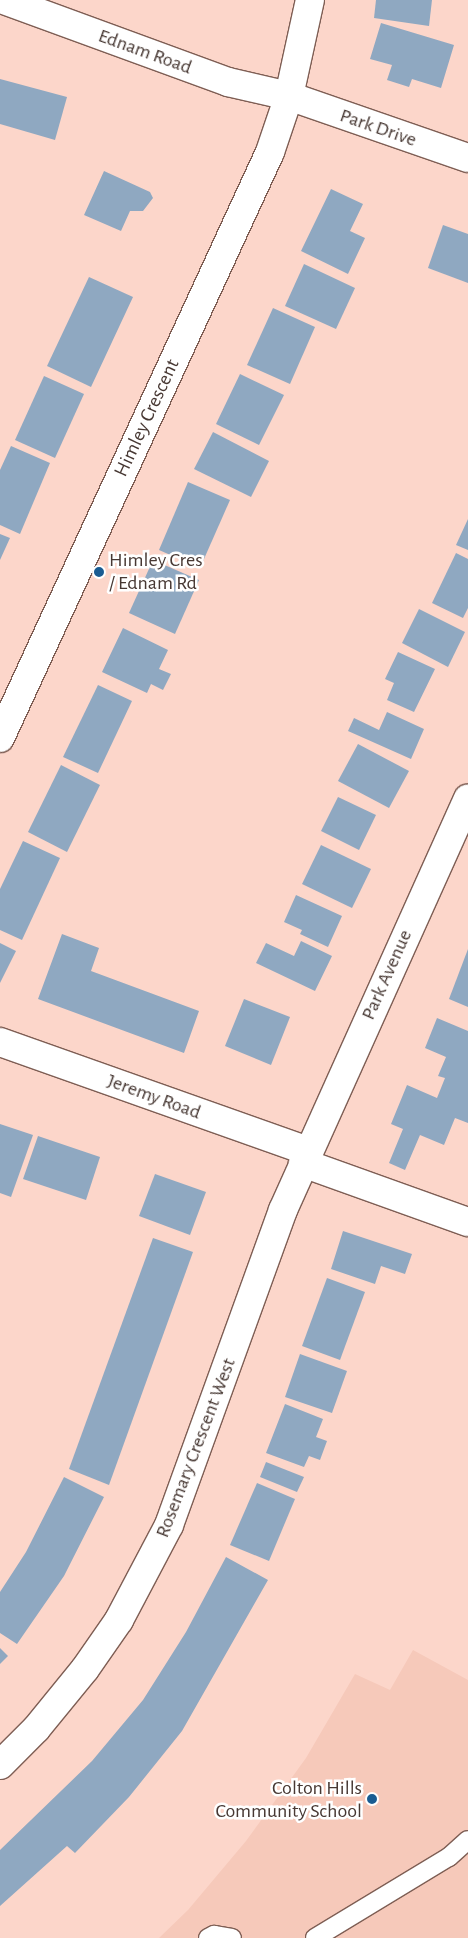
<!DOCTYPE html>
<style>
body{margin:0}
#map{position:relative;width:468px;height:1938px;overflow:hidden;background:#fcd6ca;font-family:"Alegreya Sans",sans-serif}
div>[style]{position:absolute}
.built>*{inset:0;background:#f6c9ba}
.building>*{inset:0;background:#8fa8c1}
.roads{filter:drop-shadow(1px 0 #7e5e54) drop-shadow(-1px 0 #7e5e54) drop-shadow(0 1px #7e5e54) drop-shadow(0 -1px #7e5e54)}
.service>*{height:18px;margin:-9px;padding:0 9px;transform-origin:9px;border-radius:9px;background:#fff}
.minor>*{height:28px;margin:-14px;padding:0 14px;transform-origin:14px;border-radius:14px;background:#fff}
.dots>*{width:14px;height:14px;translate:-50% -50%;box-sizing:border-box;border:2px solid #fff;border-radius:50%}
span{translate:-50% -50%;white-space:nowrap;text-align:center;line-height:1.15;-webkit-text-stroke:5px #fff;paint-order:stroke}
.street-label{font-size:20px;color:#473833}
.poi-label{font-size:20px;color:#473833}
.left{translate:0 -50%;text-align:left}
.right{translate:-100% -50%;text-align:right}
</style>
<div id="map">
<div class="built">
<div style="clip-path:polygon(413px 1650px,468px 1680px,468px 1938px,159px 1938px,188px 1910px,246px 1841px,306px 1758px,355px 1674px,390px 1690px)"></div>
</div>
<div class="building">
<div style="clip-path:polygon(376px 0,432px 0,429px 26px,374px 18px)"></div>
<div style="clip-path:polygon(381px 23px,454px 45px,441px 88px,412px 79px,409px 87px,387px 80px,392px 65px,370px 59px)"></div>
<div style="clip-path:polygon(0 79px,67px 97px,55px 140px,0 124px)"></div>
<div style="clip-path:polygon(104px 171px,150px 192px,153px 198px,143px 211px,130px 211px,121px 231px,84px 215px)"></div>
<div style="clip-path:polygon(331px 189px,363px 204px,350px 231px,365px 238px,348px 274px,301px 251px)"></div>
<div style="clip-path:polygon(443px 225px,468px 234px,468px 283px,428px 268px)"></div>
<div style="clip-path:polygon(304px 264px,355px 288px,336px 329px,285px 306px)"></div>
<div style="clip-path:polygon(89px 277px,133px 297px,91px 387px,47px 366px)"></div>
<div style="clip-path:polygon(273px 308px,315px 327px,290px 384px,247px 365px)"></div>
<div style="clip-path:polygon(240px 374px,284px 395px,259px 445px,216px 424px)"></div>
<div style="clip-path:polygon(44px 376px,84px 394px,55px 458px,15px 440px)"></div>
<div style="clip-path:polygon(213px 432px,269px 461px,251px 497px,194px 469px)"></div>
<div style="clip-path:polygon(11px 446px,50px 463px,20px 534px,0 525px,0 470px)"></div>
<div style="clip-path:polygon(188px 482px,230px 500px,200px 568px,159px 550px)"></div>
<div style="clip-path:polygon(468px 519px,468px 550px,456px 545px)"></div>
<div style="clip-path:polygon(0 534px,10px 538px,0 560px)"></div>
<div style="clip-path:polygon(456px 553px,468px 559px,468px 608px,463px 618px,432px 603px)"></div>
<div style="clip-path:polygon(153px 560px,199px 580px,175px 634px,129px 613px)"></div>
<div style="clip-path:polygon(419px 609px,465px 632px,448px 667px,402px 643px)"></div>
<div style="clip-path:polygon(123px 628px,168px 650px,159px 669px,171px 674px,163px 690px,151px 684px,147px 693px,102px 672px)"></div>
<div style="clip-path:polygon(398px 652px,435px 669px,414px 712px,387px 700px,394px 683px,385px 679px)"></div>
<div style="clip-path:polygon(98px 685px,132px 701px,98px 773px,63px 757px)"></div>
<div style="clip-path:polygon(387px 712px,424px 729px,411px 759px,348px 731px,354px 718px,379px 730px)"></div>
<div style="clip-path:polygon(358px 744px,409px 771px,389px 808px,338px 781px)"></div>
<div style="clip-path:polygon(61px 765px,100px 785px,67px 852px,28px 832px)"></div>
<div style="clip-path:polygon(338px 797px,376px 815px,359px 850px,321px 831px)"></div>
<div style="clip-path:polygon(23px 841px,60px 858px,22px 940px,0 930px,0 889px)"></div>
<div style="clip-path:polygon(321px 845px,371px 869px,352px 908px,302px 884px)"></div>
<div style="clip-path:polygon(296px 895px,342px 916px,328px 947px,300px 934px,302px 930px,284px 922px)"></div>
<div style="clip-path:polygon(62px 934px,99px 948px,91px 971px,199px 1011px,184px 1053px,38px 999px)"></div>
<div style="clip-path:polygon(301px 941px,332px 956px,315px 991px,256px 963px,266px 943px,294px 956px)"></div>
<div style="clip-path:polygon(0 943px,16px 951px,0 983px)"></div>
<div style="clip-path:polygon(468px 949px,468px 1007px,449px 999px)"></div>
<div style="clip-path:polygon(244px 999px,290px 1017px,271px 1065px,225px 1046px)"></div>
<div style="clip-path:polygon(437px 1018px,468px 1031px,468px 1123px,455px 1118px,444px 1145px,420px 1135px,405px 1170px,389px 1163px,403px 1129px,391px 1124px,407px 1085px,437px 1098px,445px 1078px,438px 1076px,446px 1057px,425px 1048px)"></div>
<div style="clip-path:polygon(0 1124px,33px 1135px,11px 1197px,0 1193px)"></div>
<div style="clip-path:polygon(38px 1136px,100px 1157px,86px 1200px,23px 1179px)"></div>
<div style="clip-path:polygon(155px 1174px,206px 1192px,190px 1235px,139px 1216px)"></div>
<div style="clip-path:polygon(343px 1231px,412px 1254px,405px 1274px,381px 1266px,375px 1284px,331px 1269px)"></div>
<div style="clip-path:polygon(153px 1238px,193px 1252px,109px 1485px,69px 1469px)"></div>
<div style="clip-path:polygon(327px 1278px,365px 1292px,340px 1360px,302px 1346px)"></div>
<div style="clip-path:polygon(300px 1354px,347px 1371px,332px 1413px,285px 1397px)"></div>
<div style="clip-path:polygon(285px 1404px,323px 1419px,316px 1437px,327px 1441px,320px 1460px,309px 1456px,304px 1467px,266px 1453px)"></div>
<div style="clip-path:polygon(266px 1462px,304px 1477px,297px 1492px,260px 1477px)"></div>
<div style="clip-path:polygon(64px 1477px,104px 1497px,64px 1576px,17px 1644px,0 1633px,0 1592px,26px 1552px)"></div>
<div style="clip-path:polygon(257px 1483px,295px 1499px,269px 1561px,230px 1545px)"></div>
<div style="clip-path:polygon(226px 1557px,268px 1580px,182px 1731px,129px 1797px,75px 1853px,67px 1846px,0 1906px,0 1850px,92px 1761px,143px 1700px,186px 1632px)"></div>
<div style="clip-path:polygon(0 1648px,8px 1656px,0 1664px)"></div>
</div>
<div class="roads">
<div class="service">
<div style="left:208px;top:1938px;width:7px;rotate:-27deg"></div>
<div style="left:214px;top:1935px;width:18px;rotate:9deg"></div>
<div style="left:315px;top:1938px;width:157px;rotate:-31.2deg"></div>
<div style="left:449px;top:1857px;width:25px;rotate:-42deg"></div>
</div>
<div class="minor">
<div style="left:4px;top:0;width:239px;rotate:20.1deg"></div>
<div style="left:228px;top:82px;width:63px;rotate:12.9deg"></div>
<div style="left:289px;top:96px;width:189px;rotate:19.1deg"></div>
<div style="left:0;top:738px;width:645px;rotate:-65.26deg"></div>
<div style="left:270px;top:152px;width:59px;rotate:-71.3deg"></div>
<div style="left:289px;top:96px;width:98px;rotate:-77.7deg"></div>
<div style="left:0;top:1042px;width:326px;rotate:19.5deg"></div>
<div style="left:303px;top:1163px;width:175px;rotate:19.7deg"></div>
<div style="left:0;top:1765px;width:51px;rotate:-45deg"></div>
<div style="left:36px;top:1729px;width:77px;rotate:-50.8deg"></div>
<div style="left:85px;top:1669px;width:60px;rotate:-55.2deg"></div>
<div style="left:119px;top:1620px;width:107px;rotate:-62.2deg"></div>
<div style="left:169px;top:1525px;width:335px;rotate:-70.1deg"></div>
<div style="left:283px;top:1210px;width:451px;rotate:-65.8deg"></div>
</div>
</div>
<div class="dots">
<div style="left:99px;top:572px;background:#1a5c92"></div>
<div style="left:372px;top:1799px;background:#1a5c92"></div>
</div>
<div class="street-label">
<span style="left:145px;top:52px;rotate:20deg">Ednam Road</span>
<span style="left:378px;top:128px;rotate:19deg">Park Drive</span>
<span style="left:147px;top:418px;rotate:-65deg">Himley Crescent</span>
<span style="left:387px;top:975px;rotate:-66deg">Park Avenue</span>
<span style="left:154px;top:1097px;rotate:20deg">Jeremy Road</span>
<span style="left:196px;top:1448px;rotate:-69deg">Rosemary Crescent West</span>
</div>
<div class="poi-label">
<span class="left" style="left:109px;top:572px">Himley Cres<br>/ Ednam Rd</span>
<span class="right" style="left:362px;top:1800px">Colton Hills<br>Community School</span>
</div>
</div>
